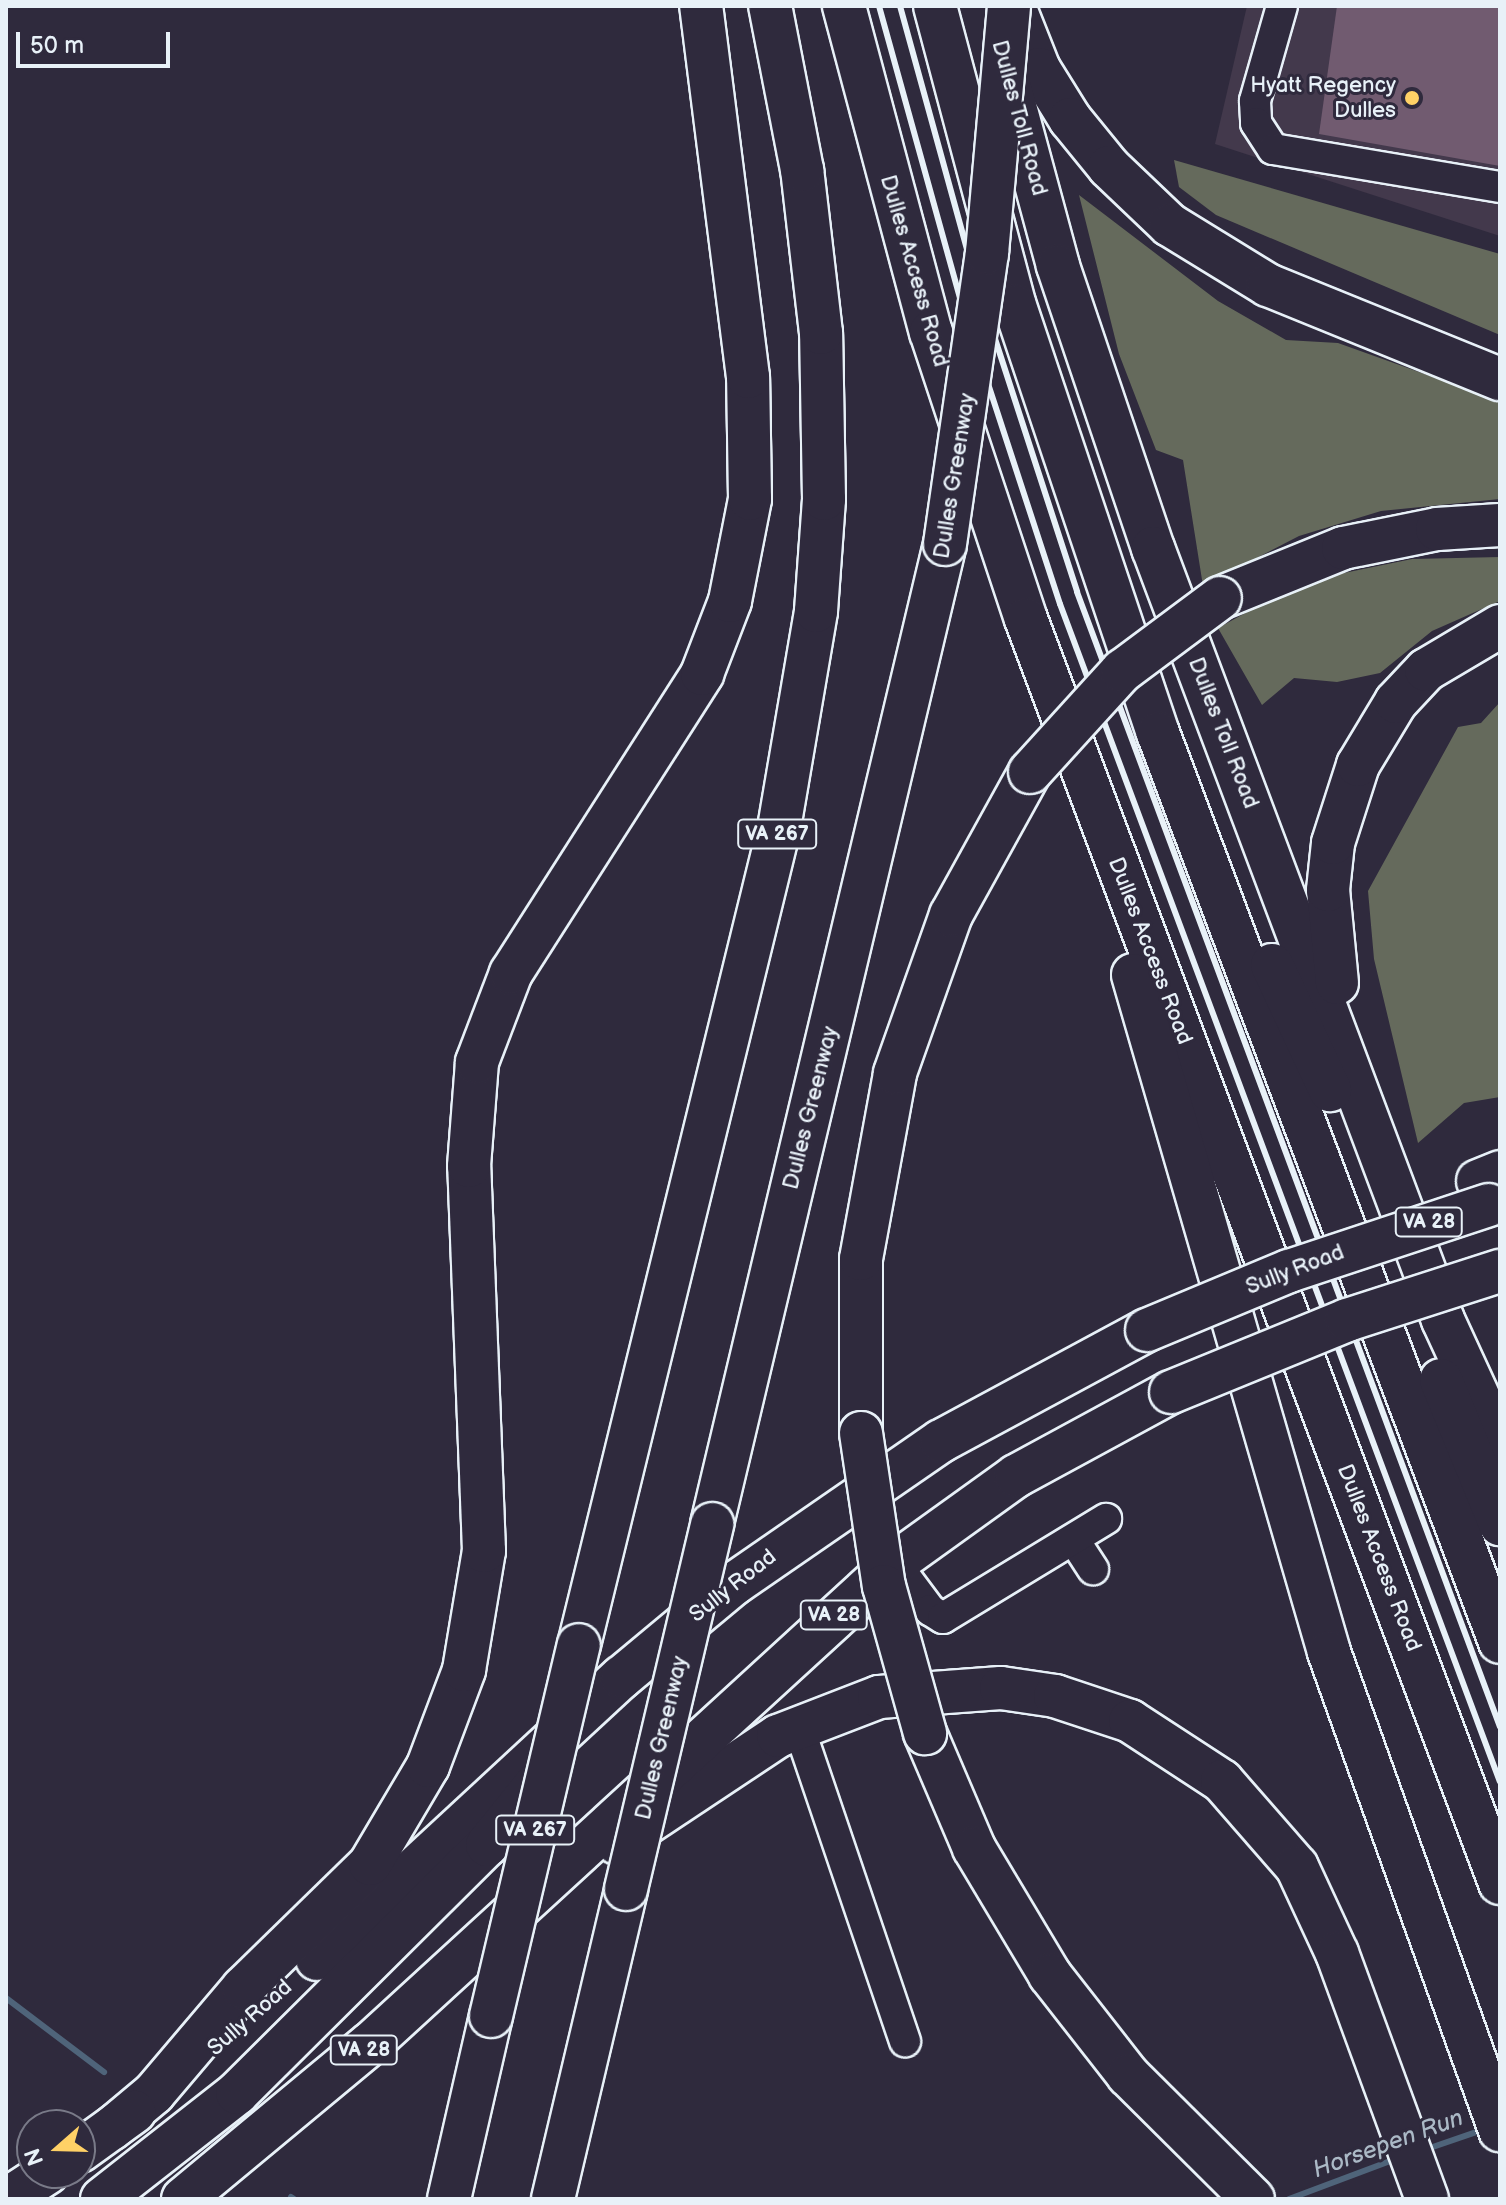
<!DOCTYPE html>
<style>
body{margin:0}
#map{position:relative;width:1506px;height:2205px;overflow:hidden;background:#2f2a3d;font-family:"Balsamiq Sans",sans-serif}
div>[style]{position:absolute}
.built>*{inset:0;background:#43394c}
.green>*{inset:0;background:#656a5c}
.stream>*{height:6px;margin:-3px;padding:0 3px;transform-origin:3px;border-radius:3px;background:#4f647a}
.building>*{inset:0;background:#715b70}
.roads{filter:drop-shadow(2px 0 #e8f1f8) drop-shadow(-2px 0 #e8f1f8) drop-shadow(0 2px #e8f1f8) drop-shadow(0 -2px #e8f1f8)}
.minor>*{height:30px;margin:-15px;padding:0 15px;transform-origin:15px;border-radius:15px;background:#2f2a3d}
.highway>*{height:42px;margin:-21px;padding:0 21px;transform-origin:21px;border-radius:21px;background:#2f2a3d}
.rail>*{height:6px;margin:-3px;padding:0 3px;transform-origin:3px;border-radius:3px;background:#e8f1f8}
.bridges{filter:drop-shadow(2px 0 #e8f1f8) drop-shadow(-2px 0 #e8f1f8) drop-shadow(0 2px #e8f1f8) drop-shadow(0 -2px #e8f1f8)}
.highway-bridge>*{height:42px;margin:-21px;padding:0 21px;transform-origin:21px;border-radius:21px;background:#2f2a3d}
.dots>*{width:22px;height:22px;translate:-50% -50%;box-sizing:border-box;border:4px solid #2f2a3d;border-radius:50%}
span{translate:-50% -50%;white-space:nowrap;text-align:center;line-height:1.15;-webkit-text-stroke:6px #2f2a3d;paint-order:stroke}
.shield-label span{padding:2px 6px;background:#2f2a3d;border:2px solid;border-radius:6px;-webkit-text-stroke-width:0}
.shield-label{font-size:20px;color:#e8f1f8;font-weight:700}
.poi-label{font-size:22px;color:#e8f1f8}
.right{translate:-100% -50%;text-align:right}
.street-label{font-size:22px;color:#e8f1f8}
.water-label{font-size:24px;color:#abb9c6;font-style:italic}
.frame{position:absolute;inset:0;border:8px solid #e8f1f8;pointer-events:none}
.north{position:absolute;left:16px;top:2109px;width:80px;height:80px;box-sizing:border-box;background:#2f2a3d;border:2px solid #797a88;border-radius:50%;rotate:250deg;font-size:22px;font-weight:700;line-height:32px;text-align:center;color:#e8f1f8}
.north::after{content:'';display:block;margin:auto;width:28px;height:36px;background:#ffd166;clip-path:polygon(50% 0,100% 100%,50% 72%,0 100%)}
.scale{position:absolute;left:16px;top:32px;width:154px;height:36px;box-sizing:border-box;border:4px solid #e8f1f8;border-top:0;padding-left:10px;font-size:24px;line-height:28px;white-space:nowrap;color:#e8f1f8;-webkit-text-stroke:6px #2f2a3d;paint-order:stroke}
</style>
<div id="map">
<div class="built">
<div style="clip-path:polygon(1247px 6px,1500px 6px,1500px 236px,1215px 144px)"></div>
</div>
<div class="green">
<div style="clip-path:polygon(1174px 160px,1500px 254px,1500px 335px,1216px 215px,1179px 187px)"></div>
<div style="clip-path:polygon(1079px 195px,1218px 301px,1286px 340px,1338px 343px,1500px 401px,1500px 499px,1381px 511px,1299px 536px,1203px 586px,1183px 460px,1156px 450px,1119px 354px)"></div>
<div style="clip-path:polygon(1500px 557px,1500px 601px,1432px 631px,1380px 673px,1337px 682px,1294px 678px,1262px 705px,1218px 628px,1271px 599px,1339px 574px,1412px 559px)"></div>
<div style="clip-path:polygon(1500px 702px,1500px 1097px,1464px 1103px,1418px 1143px,1374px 959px,1368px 891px,1458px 727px,1481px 723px)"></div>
</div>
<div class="stream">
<div style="left:6px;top:1998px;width:123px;rotate:37.1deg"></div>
<div style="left:1424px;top:2150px;width:65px;rotate:-19deg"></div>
<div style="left:291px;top:2197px;width:4px;rotate:34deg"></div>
<div style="left:1289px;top:2199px;width:116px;rotate:-20.6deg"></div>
</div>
<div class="building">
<div style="clip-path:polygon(1337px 6px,1500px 6px,1500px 166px,1319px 134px)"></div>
</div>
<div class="roads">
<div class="minor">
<div style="left:1282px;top:6px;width:99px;rotate:105.9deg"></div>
<div style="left:1255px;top:101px;width:22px;rotate:87deg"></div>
<div style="left:1256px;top:123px;width:31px;rotate:57deg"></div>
<div style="left:1273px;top:149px;width:230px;rotate:9.5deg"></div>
<div style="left:1074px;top:1540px;width:35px;rotate:57deg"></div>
<div style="left:895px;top:1563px;width:59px;rotate:53.3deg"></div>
<div style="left:930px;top:1610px;width:15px;rotate:32deg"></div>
<div style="left:943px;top:1618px;width:191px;rotate:-31.3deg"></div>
<div style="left:798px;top:1725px;width:334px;rotate:71.3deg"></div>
</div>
<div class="highway">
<div style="left:844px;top:6px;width:337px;rotate:75.1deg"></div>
<div style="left:931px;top:332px;width:302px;rotate:71.7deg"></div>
<div style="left:1026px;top:619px;width:1350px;rotate:69.44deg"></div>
<div style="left:935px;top:6px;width:310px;rotate:75.1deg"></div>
<div style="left:1015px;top:306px;width:450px;rotate:71.5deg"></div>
<div style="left:1158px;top:733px;width:971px;rotate:69.38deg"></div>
<div style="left:1014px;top:6px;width:68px;rotate:68.4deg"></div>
<div style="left:1039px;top:69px;width:59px;rotate:58.2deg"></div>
<div style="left:1070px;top:119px;width:62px;rotate:50.9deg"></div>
<div style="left:1109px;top:167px;width:84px;rotate:43.6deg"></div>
<div style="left:1170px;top:225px;width:115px;rotate:31.5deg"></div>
<div style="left:1268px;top:285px;width:250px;rotate:22.1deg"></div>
<div style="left:1006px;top:73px;width:200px;rotate:74.9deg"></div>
<div style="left:1058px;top:266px;width:298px;rotate:71.4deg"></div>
<div style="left:1153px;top:548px;width:825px;rotate:69.41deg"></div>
<div style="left:1443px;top:1320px;width:136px;rotate:65.3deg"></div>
<div style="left:1220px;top:598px;width:133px;rotate:-22.1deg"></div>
<div style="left:1343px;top:548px;width:96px;rotate:-11.4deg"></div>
<div style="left:1437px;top:529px;width:63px;rotate:-3.6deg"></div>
<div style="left:1272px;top:965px;width:138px;rotate:65.1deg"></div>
<div style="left:1133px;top:975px;width:705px;rotate:73.85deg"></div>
<div style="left:1329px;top:1652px;width:508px;rotate:70.32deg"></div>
<div style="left:1337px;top:983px;width:93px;rotate:-95.5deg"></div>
<div style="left:1328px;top:890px;width:47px;rotate:-83.9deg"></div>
<div style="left:1333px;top:843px;width:82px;rotate:-72.2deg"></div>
<div style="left:1358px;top:765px;width:74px;rotate:-58.9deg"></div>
<div style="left:1396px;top:702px;width:44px;rotate:-46.8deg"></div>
<div style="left:1426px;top:670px;width:86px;rotate:-30.7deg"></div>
<div style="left:1478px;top:1181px;width:24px;rotate:-22deg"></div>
<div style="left:1441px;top:1380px;width:156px;rotate:67.7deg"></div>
<div style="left:861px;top:1433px;width:174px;rotate:-90deg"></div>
<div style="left:861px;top:1259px;width:189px;rotate:-79.6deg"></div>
<div style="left:895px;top:1073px;width:168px;rotate:-70.5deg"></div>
<div style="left:951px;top:915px;width:163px;rotate:-61.1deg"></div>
<div style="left:712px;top:1524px;width:1007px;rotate:-76.63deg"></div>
<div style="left:579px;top:1645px;width:841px;rotate:-76.24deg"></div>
<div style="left:779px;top:828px;width:220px;rotate:-80.3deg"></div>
<div style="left:816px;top:611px;width:112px;rotate:-85.9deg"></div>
<div style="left:824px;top:499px;width:166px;rotate:-91deg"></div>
<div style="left:821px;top:333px;width:164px;rotate:-96.6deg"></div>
<div style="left:802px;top:170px;width:167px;rotate:-101deg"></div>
<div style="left:925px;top:1733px;width:125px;rotate:66.9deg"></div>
<div style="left:974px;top:1848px;width:148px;rotate:59.1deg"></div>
<div style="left:1050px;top:1975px;width:127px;rotate:52deg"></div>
<div style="left:1128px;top:2075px;width:176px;rotate:44.8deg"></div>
<div style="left:617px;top:1843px;width:193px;rotate:-33.6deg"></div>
<div style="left:778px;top:1736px;width:108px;rotate:-21.1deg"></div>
<div style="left:879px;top:1697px;width:122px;rotate:-4.2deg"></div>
<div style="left:1001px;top:1688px;width:55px;rotate:8.4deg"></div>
<div style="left:1055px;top:1696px;width:79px;rotate:18.4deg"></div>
<div style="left:1130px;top:1721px;width:110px;rotate:33.1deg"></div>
<div style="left:1222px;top:1781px;width:114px;rotate:48.9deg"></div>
<div style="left:1297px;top:1867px;width:95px;rotate:65.1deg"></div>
<div style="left:1337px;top:1953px;width:262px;rotate:69.9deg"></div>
<div style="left:317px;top:1959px;width:415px;rotate:-42.8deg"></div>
<div style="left:622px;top:1677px;width:147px;rotate:-39.8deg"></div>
<div style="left:735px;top:1583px;width:250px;rotate:-34.6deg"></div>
<div style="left:941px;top:1441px;width:234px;rotate:-28.3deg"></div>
<div style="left:111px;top:2129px;width:56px;rotate:-39.9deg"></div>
<div style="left:154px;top:2093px;width:138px;rotate:-49.7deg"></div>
<div style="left:243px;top:1988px;width:177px;rotate:-44.3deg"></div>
<div style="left:370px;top:1864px;width:114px;rotate:-59.4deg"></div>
<div style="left:428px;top:1766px;width:103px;rotate:-69.4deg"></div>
<div style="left:464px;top:1670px;width:121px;rotate:-80.5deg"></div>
<div style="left:484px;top:1551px;width:385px;rotate:-92.2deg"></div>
<div style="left:469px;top:1166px;width:104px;rotate:-85.6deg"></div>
<div style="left:477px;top:1062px;width:95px;rotate:-69.1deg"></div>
<div style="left:511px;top:973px;width:355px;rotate:-57.4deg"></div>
<div style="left:702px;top:674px;width:78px;rotate:-69deg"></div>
<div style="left:730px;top:601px;width:104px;rotate:-78.9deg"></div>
<div style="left:750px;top:499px;width:122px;rotate:-90.9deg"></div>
<div style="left:748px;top:377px;width:374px;rotate:-97.2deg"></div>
<div style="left:80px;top:2151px;width:67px;rotate:-35.8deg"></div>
<div style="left:7px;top:2199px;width:48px;rotate:-33deg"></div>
<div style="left:102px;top:2199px;width:172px;rotate:-38.1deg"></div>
<div style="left:237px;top:2093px;width:352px;rotate:-44.8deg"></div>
<div style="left:487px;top:1845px;width:78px;rotate:-51.2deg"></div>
<div style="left:183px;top:2199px;width:243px;rotate:-39.7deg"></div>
<div style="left:370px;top:2044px;width:712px;rotate:-42.5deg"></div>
<div style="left:895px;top:1563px;width:149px;rotate:-35.7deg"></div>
<div style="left:1016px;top:1476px;width:176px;rotate:-28.5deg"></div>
<div style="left:449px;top:2199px;width:188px;rotate:-77.1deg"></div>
<div style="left:553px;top:2199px;width:318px;rotate:-76.7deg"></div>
</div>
</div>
<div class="rail">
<div style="left:879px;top:6px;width:303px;rotate:74.5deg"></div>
<div style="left:960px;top:298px;width:322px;rotate:71.9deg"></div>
<div style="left:1060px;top:604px;width:1257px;rotate:69.52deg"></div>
<div style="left:900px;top:6px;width:275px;rotate:74.6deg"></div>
<div style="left:973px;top:271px;width:337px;rotate:72deg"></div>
<div style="left:1077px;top:592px;width:1211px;rotate:69.56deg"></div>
</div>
<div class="bridges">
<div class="highway-bridge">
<div style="left:945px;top:544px;width:294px;rotate:-81.8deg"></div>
<div style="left:987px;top:253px;width:248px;rotate:-84.9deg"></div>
<div style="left:1030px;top:772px;width:137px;rotate:-47.7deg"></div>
<div style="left:1122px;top:671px;width:122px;rotate:-36.7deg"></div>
<div style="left:1147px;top:1330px;width:154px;rotate:-22.6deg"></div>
<div style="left:1289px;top:1271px;width:210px;rotate:-18.3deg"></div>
<div style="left:1171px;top:1392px;width:190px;rotate:-22.2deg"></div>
<div style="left:1347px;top:1320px;width:161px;rotate:-17.8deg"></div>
<div style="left:861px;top:1433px;width:155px;rotate:81.5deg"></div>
<div style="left:884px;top:1586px;width:153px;rotate:74.4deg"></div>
<div style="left:626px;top:1889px;width:375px;rotate:-76.7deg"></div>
<div style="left:491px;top:2016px;width:381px;rotate:-76.7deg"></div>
</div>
</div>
<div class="dots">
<div style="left:1412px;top:98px;background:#ffd166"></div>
</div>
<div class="shield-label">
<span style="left:777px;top:834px">VA 267</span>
<span style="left:1429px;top:1222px">VA 28</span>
<span style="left:834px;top:1615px">VA 28</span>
<span style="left:535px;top:1830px">VA 267</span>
<span style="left:364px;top:2050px">VA 28</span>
</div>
<div class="poi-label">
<span class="right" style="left:1396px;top:98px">Hyatt Regency<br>Dulles</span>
</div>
<div class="street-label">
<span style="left:1019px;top:118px;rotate:75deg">Dulles Toll Road</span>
<span style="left:914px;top:271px;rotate:74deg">Dulles Access Road</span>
<span style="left:955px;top:476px;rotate:-81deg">Dulles Greenway</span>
<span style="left:1223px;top:733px;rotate:69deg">Dulles Toll Road</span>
<span style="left:1150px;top:951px;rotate:69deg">Dulles Access Road</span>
<span style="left:811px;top:1108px;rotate:-76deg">Dulles Greenway</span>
<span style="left:1295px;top:1270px;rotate:-21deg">Sully Road</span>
<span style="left:1379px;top:1558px;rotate:69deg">Dulles Access Road</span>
<span style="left:733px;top:1586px;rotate:-38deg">Sully Road</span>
<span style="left:662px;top:1738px;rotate:-77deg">Dulles Greenway</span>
<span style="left:250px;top:2018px;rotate:-41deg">Sully Road</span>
</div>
<div class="water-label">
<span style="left:1388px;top:2144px;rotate:-20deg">Horsepen Run</span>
</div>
<div class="frame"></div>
<div class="north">N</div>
<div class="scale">50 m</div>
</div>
